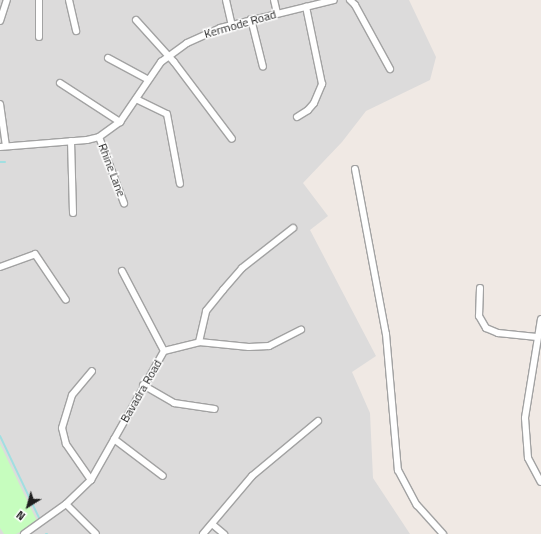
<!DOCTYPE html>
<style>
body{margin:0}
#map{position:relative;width:541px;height:534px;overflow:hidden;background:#f0e9e4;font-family:"Titillium Web",sans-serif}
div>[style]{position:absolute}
.residential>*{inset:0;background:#dcdbdb}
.park>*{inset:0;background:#c6fdbe}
.stream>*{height:2px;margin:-1px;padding:0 1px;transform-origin:1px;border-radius:1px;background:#a1dfe1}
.roads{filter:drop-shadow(1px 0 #a2a2a2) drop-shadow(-1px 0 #a2a2a2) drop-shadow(0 1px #a2a2a2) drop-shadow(0 -1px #a2a2a2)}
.minor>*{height:6px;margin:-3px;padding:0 3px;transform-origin:3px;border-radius:3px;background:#fff}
span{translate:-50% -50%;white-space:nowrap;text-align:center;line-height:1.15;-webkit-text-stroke:3px #fff;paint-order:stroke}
.street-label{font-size:12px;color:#1e1e1e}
.north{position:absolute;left:8px;top:486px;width:40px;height:40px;-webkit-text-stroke:3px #fff;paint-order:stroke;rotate:217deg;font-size:11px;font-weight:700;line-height:16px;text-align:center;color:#1e1e1e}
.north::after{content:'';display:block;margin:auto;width:14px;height:18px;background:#1e1e1e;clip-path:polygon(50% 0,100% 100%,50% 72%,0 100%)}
</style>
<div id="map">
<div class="residential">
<div style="clip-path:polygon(0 0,409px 0,436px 57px,430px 80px,366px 111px,342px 142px,303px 183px,328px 216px,310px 230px,376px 356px,352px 372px,370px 413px,373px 478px,410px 534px,0 534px)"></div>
</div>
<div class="park">
<div style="clip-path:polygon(0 444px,38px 523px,16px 534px,4px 534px,0 528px)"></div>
</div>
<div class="stream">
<div style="left:0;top:162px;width:5px"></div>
<div style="left:0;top:436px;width:93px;rotate:64.5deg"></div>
<div style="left:46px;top:534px;width:1px"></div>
</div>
<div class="roads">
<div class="minor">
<div style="left:39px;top:0;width:37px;rotate:90deg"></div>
<div style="left:69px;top:0;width:32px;rotate:77deg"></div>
<div style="left:226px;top:0;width:26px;rotate:77deg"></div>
<div style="left:274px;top:0;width:13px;rotate:77deg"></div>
<div style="left:350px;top:0;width:7px;rotate:45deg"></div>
<div style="left:355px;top:5px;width:73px;rotate:61.3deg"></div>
<div style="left:251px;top:19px;width:49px;rotate:76deg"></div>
<div style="left:136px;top:20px;width:57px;rotate:47.9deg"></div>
<div style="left:174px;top:62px;width:96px;rotate:53deg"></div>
<div style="left:0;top:21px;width:22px;rotate:-72deg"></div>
<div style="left:108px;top:58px;width:44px;rotate:28.3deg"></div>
<div style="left:60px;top:83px;width:72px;rotate:33deg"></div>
<div style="left:136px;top:99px;width:34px;rotate:26deg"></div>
<div style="left:167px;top:114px;width:71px;rotate:79.5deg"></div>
<div style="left:0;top:104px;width:42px;rotate:81.9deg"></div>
<div style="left:297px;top:117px;width:13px;rotate:-32deg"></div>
<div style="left:308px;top:110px;width:9px;rotate:-49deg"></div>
<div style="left:314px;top:103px;width:21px;rotate:-67deg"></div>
<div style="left:322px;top:84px;width:79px;rotate:-101.7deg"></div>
<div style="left:99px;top:137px;width:71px;rotate:69.3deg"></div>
<div style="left:71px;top:141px;width:72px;rotate:88.4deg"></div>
<div style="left:0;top:147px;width:87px;rotate:-4.6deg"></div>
<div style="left:87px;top:140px;width:12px;rotate:-14deg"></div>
<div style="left:99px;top:137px;width:26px;rotate:-36deg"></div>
<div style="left:120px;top:122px;width:73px;rotate:-55.7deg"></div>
<div style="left:161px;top:62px;width:32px;rotate:-36deg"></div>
<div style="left:187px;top:43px;width:36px;rotate:-24deg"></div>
<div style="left:220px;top:28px;width:117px;rotate:-13.8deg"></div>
<div style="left:355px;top:169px;width:168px;rotate:79.4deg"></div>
<div style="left:386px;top:334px;width:137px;rotate:85deg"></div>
<div style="left:398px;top:470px;width:40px;rotate:62deg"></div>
<div style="left:417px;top:505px;width:39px;rotate:48deg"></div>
<div style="left:0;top:267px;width:37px;rotate:-20deg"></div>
<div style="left:35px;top:254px;width:55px;rotate:56deg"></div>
<div style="left:122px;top:271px;width:90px;rotate:62.3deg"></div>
<div style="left:480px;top:288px;width:28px;rotate:92deg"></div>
<div style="left:479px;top:316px;width:14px;rotate:60deg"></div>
<div style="left:486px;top:328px;width:13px;rotate:23deg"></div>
<div style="left:498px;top:333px;width:39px;rotate:6deg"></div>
<div style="left:541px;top:319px;width:100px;rotate:99.2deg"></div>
<div style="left:525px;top:418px;width:40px;rotate:85.7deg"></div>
<div style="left:528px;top:458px;width:27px;rotate:62deg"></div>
<div style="left:199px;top:342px;width:32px;rotate:-77deg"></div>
<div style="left:206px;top:311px;width:27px;rotate:-51deg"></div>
<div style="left:223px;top:290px;width:29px;rotate:-49deg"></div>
<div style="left:242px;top:268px;width:65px;rotate:-38.1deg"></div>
<div style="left:143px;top:385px;width:36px;rotate:30deg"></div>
<div style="left:174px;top:403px;width:41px;rotate:8.3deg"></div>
<div style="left:114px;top:439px;width:61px;rotate:37.1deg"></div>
<div style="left:91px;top:480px;width:44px;rotate:-124.8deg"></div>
<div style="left:66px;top:444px;width:16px;rotate:-104deg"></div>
<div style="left:62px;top:428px;width:34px;rotate:-73deg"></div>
<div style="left:72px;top:395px;width:31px;rotate:-50deg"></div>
<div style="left:66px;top:504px;width:42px;rotate:45deg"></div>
<div style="left:212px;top:524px;width:16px;rotate:40deg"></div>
<div style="left:24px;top:534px;width:52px;rotate:-35.5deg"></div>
<div style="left:66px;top:504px;width:35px;rotate:-44deg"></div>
<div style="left:91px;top:480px;width:148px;rotate:-60.5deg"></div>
<div style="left:164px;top:351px;width:36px;rotate:-14deg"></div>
<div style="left:199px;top:342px;width:50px;rotate:5.7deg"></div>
<div style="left:249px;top:347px;width:20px;rotate:-3deg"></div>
<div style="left:269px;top:346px;width:36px;rotate:-27deg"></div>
<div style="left:203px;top:534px;width:76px;rotate:-49.8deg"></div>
<div style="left:252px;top:476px;width:86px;rotate:-39.8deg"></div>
</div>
</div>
<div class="street-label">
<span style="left:240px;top:24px;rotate:-16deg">Kermode Road</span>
<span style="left:112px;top:170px;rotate:69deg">Rhine Lane</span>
<span style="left:141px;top:391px;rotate:-60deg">Bavadra Road</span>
</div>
<div class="north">N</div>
</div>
